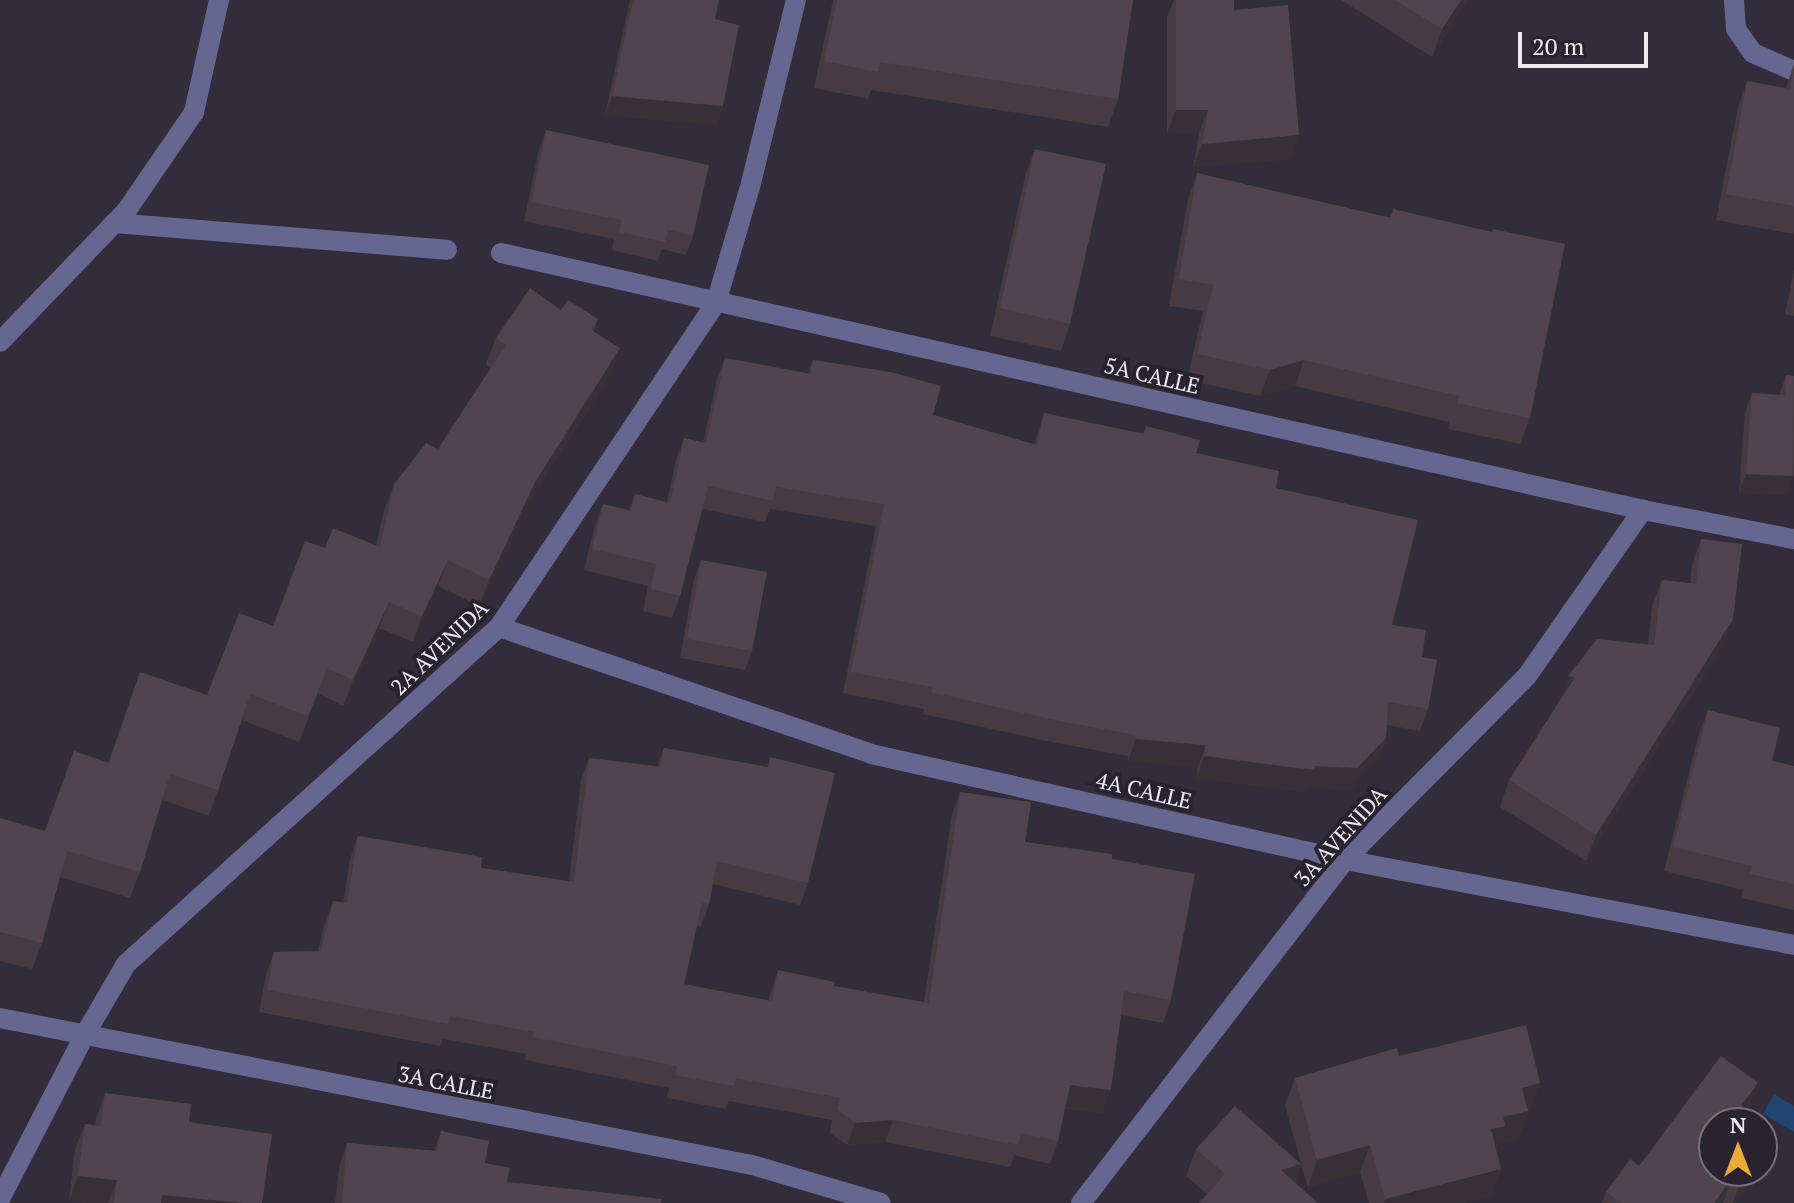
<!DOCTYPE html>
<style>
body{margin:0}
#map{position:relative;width:1794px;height:1203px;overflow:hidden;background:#332c3a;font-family:"PT Serif",serif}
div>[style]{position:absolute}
.water>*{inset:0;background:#214572}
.street>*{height:20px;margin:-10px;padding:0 10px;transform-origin:10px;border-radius:10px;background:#656791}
.wall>*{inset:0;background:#473a43}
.shaded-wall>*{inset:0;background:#393037}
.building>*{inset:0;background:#52444e}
span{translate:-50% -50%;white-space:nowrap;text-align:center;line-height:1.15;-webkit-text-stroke:8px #29222f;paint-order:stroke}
.street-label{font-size:22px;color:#eeeaf3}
.north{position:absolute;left:1698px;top:1107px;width:80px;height:80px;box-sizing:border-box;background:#29222f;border:2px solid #78727d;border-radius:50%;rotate:0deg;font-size:22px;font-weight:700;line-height:32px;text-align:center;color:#eeeaf3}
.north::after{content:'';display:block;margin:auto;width:28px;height:36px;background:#e7ac37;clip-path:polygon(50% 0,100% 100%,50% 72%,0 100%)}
.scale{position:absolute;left:1518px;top:32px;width:130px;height:36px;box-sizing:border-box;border:4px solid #eeeaf3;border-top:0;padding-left:10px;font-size:24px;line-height:28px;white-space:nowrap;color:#eeeaf3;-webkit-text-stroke:6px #29222f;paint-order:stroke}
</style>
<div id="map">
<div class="water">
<div style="clip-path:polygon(1774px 1094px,1794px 1106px,1794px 1132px,1763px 1114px)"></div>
</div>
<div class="street">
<div style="left:1734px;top:0;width:29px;rotate:86deg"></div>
<div style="left:1736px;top:29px;width:29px;rotate:55deg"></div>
<div style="left:1753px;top:53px;width:45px;rotate:23.7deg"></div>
<div style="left:114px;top:223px;width:334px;rotate:4.6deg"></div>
<div style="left:501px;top:253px;width:1171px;rotate:12.68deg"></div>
<div style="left:1643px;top:510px;width:154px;rotate:10.9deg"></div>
<div style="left:0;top:342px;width:183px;rotate:-46.1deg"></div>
<div style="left:127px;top:210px;width:119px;rotate:-55.6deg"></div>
<div style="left:194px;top:112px;width:115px;rotate:-77.4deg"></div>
<div style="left:499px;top:627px;width:393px;rotate:18.8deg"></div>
<div style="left:871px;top:754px;width:486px;rotate:12.6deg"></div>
<div style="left:1345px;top:860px;width:457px;rotate:10.7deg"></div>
<div style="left:0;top:1018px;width:766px;rotate:11.06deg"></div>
<div style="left:752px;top:1165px;width:134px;rotate:16.4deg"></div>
<div style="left:0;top:1199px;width:183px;rotate:-62.7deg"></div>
<div style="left:84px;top:1036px;width:83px;rotate:-59.7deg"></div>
<div style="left:126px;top:964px;width:503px;rotate:-42.1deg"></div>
<div style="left:499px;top:627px;width:390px;rotate:-56.2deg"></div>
<div style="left:716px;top:303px;width:125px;rotate:-73.7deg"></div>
<div style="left:751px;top:183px;width:188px;rotate:-76.2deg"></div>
<div style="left:1081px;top:1203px;width:433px;rotate:-52.4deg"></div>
<div style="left:1345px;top:860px;width:259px;rotate:-45.3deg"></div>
<div style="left:1527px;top:676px;width:203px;rotate:-55.1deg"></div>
</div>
<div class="wall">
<div style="clip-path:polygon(630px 0,719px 0,715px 19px,723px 106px,716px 125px,605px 115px)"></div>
<div style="clip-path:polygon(833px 0,1133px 0,1118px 99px,1108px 127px,871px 90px,868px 99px,814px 88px)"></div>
<div style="clip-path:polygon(1174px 0,1234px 0,1234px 10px,1291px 159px,1193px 167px,1199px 133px,1167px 133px,1167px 17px)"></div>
<div style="clip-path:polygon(1341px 0,1468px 0,1432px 57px)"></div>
<div style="clip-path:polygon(1794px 64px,1794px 234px,1716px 220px,1738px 107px,1747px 81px,1786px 88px)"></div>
<div style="clip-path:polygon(546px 130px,693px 236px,686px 255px,662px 249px,658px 261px,612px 250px,614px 239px,524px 221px,539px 149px)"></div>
<div style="clip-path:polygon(1035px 149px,1070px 324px,1061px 351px,990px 336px,1025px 176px)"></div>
<div style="clip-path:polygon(1197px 173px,1390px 218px,1393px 209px,1530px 418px,1520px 444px,1448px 429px,1449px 422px,1295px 386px,1260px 396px,1187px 380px,1203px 311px,1169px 306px,1188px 199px)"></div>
<div style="clip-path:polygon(1794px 270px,1794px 316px,1785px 314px)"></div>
<div style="clip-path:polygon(561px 310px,598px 319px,594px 331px,611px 374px,526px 507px,479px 606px,438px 586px,413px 642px,379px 628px,343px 706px,318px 693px,299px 742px,242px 720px,209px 816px,162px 800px,140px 872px,130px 898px,60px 877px,42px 943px,32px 969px,0 961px,0 818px,45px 831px,108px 763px,140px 672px,207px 695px,273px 626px,325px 548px,376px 546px,384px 510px,394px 484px,438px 449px,491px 368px,486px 364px,496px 338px)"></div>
<div style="clip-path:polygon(725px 358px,808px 373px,813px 360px,933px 415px,1034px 445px,1044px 413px,1143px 434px,1146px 426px,1196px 453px,1276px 488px,1392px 625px,1422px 657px,1428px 709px,1420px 731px,1387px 725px,1386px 738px,1378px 760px,1349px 790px,1308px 787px,1307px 792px,1196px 778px,1198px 767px,1128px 761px,1128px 756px,1051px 742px,923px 714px,924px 709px,843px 693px,876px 526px,770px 509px,765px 522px,702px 509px,680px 596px,672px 618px,643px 611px,648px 586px,584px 570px,595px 525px,603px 504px,629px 510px,635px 494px,667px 502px,676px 460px,684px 438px,703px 443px,717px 379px)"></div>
<div style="clip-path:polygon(1786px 375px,1794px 376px,1794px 473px,1786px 495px,1739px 493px,1745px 412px,1752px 393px,1779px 395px)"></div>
<div style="clip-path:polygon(1701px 539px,1723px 646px,1586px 861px,1500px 807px,1509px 780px,1648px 644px,1652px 606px,1662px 580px,1690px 583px,1692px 565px)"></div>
<div style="clip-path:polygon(701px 560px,752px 651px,745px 670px,680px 658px,694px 579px)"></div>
<div style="clip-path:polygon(1708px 710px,1772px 761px,1794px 766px,1794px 910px,1741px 898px,1743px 890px,1664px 871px,1699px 733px)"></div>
<div style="clip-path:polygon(664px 748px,767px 767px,770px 757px,808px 883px,800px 905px,713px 884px,709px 904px,701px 927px,697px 926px,684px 984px,768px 1001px,778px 970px,834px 986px,924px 1002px,952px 814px,960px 792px,1025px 842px,1112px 859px,1171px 1000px,1163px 1023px,1121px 1015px,1103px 1113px,1065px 1108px,1058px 1141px,1050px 1164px,1014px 1155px,1010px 1167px,885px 1142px,847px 1145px,830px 1133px,832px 1120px,729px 1101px,726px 1109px,667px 1098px,669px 1088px,525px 1060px,526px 1054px,443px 1039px,440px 1046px,259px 1012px,266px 975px,274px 952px,318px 951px,325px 923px,333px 901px,343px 903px,350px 859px,358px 836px,481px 868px,569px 881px,581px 780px,589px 758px,657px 766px)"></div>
<div style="clip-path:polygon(1399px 1056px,1530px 1111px,1528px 1111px,1518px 1139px,1498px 1143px,1496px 1150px,1501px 1169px,1491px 1196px,1464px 1203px,1369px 1203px,1360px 1172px,1308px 1187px,1301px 1164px,1295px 1182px,1207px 1194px,1186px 1176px,1196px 1149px,1301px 1164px,1285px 1105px,1295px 1078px)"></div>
<div style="clip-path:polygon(105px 1093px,189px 1122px,262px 1203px,88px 1203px,69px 1201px,75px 1149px,85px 1124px,95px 1125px,96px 1119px)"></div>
<div style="clip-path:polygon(441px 1131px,485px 1163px,507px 1182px,661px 1203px,335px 1203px,339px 1167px,347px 1143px,434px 1151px)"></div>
<div style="clip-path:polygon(1639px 1166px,1714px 1171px,1759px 1171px,1735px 1203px,1602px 1203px,1606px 1192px)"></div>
</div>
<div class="shaded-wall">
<div style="clip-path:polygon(1461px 0,1468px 0,1432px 57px,1442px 29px)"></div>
<div style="clip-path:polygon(612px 96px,723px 106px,716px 125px,605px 115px)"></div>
<div style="clip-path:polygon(1176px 110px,1208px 110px,1199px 133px,1167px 133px)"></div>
<div style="clip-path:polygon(1299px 135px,1291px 159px,1193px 167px,1202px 144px)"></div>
<div style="clip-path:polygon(620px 348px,611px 374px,526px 507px,479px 606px,489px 580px,535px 482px)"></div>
<div style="clip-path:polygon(1304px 360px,1295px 386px,1260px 396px,1270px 370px)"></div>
<div style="clip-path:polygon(1746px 474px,1793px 476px,1786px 495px,1739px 493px)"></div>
<div style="clip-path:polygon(448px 560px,438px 586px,413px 642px,422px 616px)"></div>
<div style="clip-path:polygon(389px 602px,379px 628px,343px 706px,353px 680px)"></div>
<div style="clip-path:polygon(1733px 619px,1723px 646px,1586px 861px,1596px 835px)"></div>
<div style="clip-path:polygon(1568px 676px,1575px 677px,1559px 702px)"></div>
<div style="clip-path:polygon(1386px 738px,1378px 760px,1349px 790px,1308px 787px,1307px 792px,1196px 778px,1204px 756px,1315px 766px)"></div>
<div style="clip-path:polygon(1136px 739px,1206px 745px,1198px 767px,1128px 761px)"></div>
<div style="clip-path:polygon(1540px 1083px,1530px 1111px,1520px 1113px,1528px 1111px,1518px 1139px,1498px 1143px,1495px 1153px,1491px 1129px,1503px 1117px,1522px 1088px)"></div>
<div style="clip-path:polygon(1758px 1083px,1748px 1111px,1739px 1123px,1741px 1106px)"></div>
<div style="clip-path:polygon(1070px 1085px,1111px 1090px,1103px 1113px,1062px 1107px)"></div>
<div style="clip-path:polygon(893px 1120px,885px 1142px,847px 1145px,855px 1123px)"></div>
<div style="clip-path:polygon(1370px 1145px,1360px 1172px,1308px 1187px,1317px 1160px)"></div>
<div style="clip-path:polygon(1768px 1145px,1762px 1163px,1762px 1154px)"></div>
<div style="clip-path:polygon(1301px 1164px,1291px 1191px,1281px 1170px)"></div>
<div style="clip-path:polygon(1501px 1169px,1491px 1196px,1464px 1203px,1384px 1203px,1385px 1199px)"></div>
<div style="clip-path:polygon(1749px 1171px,1759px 1171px,1735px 1203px,1733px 1203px,1740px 1183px)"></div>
<div style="clip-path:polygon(78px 1176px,117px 1180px,108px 1203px,88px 1203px,69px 1201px)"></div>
<div style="clip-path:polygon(1732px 1178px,1723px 1203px,1714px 1203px)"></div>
<div style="clip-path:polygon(162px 1195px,244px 1203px,160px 1203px)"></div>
</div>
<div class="building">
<div style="clip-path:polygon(633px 0,719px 0,715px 19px,739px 25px,723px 106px,612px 96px)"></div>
<div style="clip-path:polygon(837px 0,1133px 0,1118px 99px,880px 62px,878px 72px,824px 61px)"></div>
<div style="clip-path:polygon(1176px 0,1234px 0,1234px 10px,1288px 5px,1299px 135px,1202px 144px,1208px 110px,1176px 110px)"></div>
<div style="clip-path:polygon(1395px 0,1461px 0,1442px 29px)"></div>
<div style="clip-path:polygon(1794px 68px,1794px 206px,1726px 194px,1747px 81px,1790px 89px)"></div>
<div style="clip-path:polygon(546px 130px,709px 165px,693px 236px,668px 230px,665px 242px,619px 232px,621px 220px,531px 202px)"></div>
<div style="clip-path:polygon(1035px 149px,1106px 164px,1070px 324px,1000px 308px)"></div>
<div style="clip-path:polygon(1197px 173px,1391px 218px,1393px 209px,1492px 232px,1493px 229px,1565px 244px,1530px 418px,1457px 403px,1459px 396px,1304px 360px,1270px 370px,1197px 354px,1213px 285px,1179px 279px)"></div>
<div style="clip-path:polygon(530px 288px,561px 310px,568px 300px,598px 319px,591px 330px,620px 348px,535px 482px,489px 580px,448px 560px,422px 616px,389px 602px,353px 680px,327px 668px,308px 716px,250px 694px,218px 790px,170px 774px,140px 872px,67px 851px,42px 943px,0 932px,0 818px,45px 831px,74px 751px,109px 763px,140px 672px,207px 695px,239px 613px,273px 626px,305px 541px,325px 548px,333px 528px,380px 547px,394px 484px,426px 443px,438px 449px,506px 345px,496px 338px)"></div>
<div style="clip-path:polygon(725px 358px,811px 374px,813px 360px,891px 372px,941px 386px,933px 415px,1037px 445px,1044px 413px,1144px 434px,1146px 426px,1200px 440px,1196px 453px,1279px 471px,1276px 488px,1418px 520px,1392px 625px,1426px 630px,1422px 657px,1437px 660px,1428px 709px,1388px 702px,1386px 738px,1357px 768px,1315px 766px,1314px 770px,1204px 756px,1206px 745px,1136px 739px,1136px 735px,1059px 721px,931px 692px,932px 687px,851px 672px,884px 504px,776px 487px,773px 501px,708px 486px,680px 596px,651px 589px,656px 564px,592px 549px,603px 504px,631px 511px,635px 494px,670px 503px,684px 438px,706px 443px)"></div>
<div style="clip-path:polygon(1786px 375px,1794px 376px,1793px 476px,1746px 474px,1752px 393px,1785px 395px)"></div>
<div style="clip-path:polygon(1701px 539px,1742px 544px,1733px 619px,1596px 835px,1509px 780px,1575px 677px,1568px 676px,1597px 639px,1654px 645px,1662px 580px,1696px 584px)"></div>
<div style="clip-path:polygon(701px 560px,767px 572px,752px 651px,687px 639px)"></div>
<div style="clip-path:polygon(1708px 710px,1780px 728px,1772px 761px,1794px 766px,1794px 884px,1750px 874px,1752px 866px,1673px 847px)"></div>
<div style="clip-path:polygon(664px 748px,768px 767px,770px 757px,835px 773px,808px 883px,717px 861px,709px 904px,702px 903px,684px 984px,772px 1001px,778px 970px,835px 982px,834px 986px,929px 1003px,960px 792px,1031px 802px,1025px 842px,1112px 854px,1112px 859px,1195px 874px,1171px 1000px,1124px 991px,1111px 1090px,1070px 1085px,1058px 1141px,1021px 1133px,1018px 1145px,893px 1120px,855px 1123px,838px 1110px,840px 1098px,736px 1078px,734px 1086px,675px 1075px,677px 1066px,533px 1037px,534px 1032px,450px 1016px,448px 1024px,267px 990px,274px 952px,321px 951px,333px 901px,347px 903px,358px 836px,482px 857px,481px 868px,574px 882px,589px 758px,660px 767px)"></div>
<div style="clip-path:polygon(1526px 1025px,1540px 1083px,1522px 1088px,1528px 1111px,1503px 1117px,1505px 1126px,1491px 1129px,1501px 1169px,1385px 1199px,1370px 1145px,1317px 1160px,1295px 1078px,1397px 1048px,1399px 1056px)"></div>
<div style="clip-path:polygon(1721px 1056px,1758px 1083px,1741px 1106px,1758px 1119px,1755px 1123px,1714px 1123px,1714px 1171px,1749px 1171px,1740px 1183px,1732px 1178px,1714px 1203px,1622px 1203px,1606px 1192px,1630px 1159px,1639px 1166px)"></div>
<div style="clip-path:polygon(105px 1093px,191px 1104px,189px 1122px,272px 1134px,262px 1203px,244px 1203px,162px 1195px,161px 1203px,114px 1203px,117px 1180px,78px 1176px,85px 1124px,101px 1126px)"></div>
<div style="clip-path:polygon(1235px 1106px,1301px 1164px,1281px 1170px,1318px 1203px,1199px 1203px,1225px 1174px,1196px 1149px)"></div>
<div style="clip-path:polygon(441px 1131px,489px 1141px,485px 1163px,510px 1168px,507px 1182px,662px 1199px,661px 1203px,342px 1203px,347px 1143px,437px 1151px)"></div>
<div style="clip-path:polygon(1762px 1140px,1768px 1145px,1762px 1154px)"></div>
</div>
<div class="street-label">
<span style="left:1152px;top:375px;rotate:13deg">5A CALLE</span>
<span style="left:439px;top:647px;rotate:-44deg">2A AVENIDA</span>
<span style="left:1144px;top:790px;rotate:13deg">4A CALLE</span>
<span style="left:1340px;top:836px;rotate:-48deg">3A AVENIDA</span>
<span style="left:446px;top:1082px;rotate:11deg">3A CALLE</span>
</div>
<div class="north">N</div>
<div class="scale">20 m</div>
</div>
